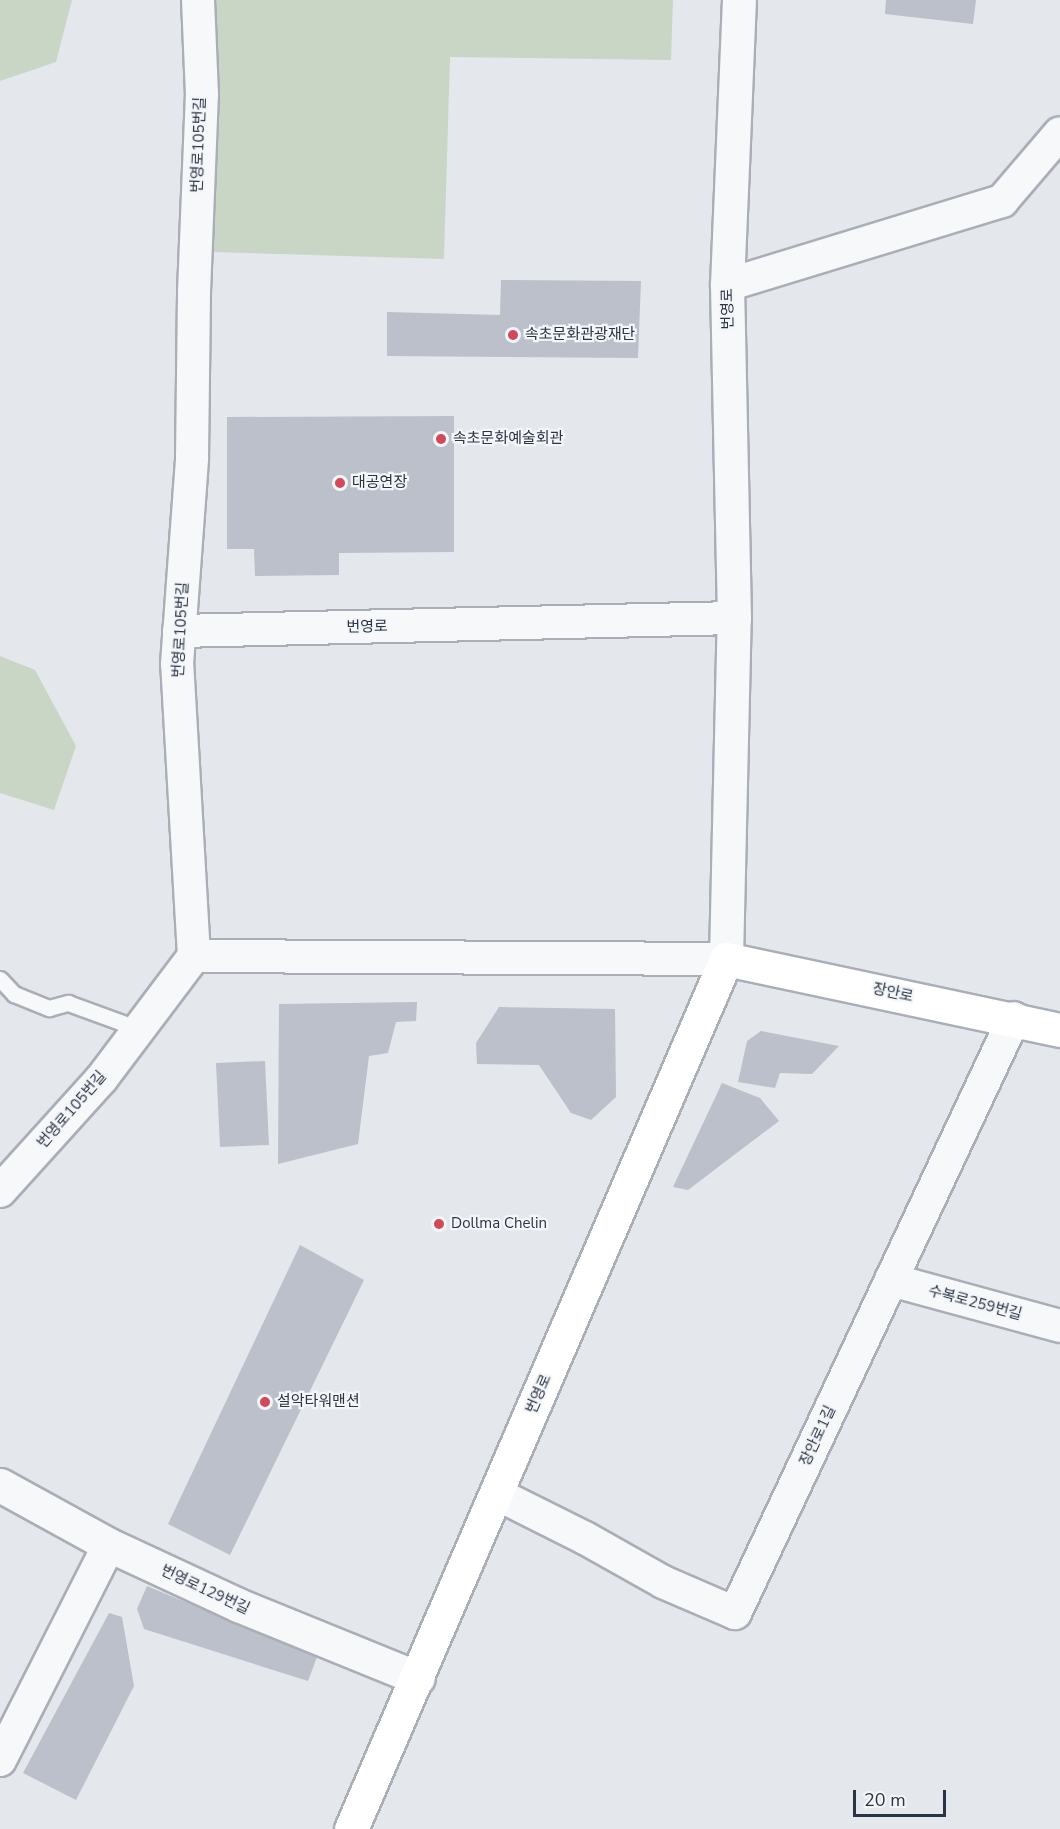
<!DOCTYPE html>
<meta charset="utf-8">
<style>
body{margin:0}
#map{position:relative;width:1060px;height:1829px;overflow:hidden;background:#e4e7ec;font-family:"Nunito Sans","Noto Sans KR",sans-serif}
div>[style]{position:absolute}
.green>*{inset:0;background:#c9d6c5}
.building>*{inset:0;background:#bbc0ca}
.roads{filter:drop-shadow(2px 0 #a9aeb7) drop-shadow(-2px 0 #a9aeb7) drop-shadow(0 2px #a9aeb7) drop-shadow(0 -2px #a9aeb7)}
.service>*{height:15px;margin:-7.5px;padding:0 7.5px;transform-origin:7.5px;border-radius:7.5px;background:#f7f8fa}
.minor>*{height:32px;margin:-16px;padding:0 16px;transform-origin:16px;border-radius:16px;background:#f7f8fa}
.tertiary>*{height:33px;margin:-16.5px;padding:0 16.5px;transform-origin:16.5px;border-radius:16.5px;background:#f7f8fa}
.secondary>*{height:33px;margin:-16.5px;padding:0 16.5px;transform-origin:16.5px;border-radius:16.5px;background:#fff}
.dots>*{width:16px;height:16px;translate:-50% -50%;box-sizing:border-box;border:3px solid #f4f6f9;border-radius:50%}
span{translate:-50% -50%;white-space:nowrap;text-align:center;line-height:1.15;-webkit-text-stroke:4.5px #f4f6f9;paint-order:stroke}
.street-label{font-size:15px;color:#2b3445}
.poi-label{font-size:15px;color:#2b3445}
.left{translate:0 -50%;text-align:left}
.scale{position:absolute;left:853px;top:1790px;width:93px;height:27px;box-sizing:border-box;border:3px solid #2b3445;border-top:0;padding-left:8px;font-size:18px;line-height:21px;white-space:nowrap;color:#2b3445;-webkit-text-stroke:4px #f4f6f9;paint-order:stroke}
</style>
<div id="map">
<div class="green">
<div style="clip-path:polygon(0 0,72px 0,56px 62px,0 81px)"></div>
<div style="clip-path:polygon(216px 0,673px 0,671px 60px,450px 57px,444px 259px,212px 252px)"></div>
<div style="clip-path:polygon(0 656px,35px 670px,76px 746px,54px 810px,0 793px)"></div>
</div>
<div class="building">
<div style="clip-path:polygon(886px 0,976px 0,973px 24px,885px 14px)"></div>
<div style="clip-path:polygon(501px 280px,641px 281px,638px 358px,387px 356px,387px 312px,500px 315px)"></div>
<div style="clip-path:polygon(454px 416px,454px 552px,339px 553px,339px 575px,255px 576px,254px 549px,227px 549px,227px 417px)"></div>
<div style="clip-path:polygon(417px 1002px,416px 1021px,396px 1022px,388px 1053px,369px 1056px,358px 1144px,278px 1164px,279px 1004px)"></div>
<div style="clip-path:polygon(499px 1007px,615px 1009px,616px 1097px,591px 1120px,571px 1113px,539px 1065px,477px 1064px,476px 1043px)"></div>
<div style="clip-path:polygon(761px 1031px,839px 1046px,812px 1074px,780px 1073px,775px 1088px,738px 1082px,747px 1041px)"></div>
<div style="clip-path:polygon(265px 1061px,269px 1145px,220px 1147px,216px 1063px)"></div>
<div style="clip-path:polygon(722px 1083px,760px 1098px,779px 1121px,688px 1190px,673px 1187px)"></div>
<div style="clip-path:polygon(300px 1245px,364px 1280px,230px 1555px,168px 1524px)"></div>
<div style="clip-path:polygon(147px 1586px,317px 1657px,308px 1681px,144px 1629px,137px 1609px)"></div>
<div style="clip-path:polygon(109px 1613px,122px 1617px,134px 1686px,76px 1800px,23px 1773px)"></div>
</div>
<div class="roads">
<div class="service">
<div style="left:0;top:979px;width:21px;rotate:47deg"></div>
<div style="left:14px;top:994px;width:38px;rotate:22deg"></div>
<div style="left:49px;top:1008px;width:20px;rotate:-15deg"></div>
<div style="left:68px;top:1003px;width:70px;rotate:20deg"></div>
<div style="left:134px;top:1027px;width:9px;rotate:126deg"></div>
</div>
<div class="minor">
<div style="left:727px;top:285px;width:288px;rotate:-17deg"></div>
<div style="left:1002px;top:201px;width:89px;rotate:-49.5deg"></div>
<div style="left:179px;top:631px;width:555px;rotate:-1.34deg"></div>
<div style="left:194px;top:956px;width:532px;rotate:0.32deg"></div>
<div style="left:0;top:1191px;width:152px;rotate:-47.9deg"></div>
<div style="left:102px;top:1078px;width:153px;rotate:-53deg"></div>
<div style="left:194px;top:956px;width:292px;rotate:-93.3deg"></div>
<div style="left:177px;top:664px;width:207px;rotate:-85.8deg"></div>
<div style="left:192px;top:458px;width:166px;rotate:-89.3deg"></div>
<div style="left:194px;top:292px;width:197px;rotate:-87.7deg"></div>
<div style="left:202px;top:95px;width:95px;rotate:-92.4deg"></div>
<div style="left:891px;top:1280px;width:175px;rotate:15.2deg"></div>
<div style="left:497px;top:1494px;width:98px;rotate:26.6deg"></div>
<div style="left:585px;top:1538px;width:90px;rotate:29.4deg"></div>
<div style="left:663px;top:1582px;width:78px;rotate:23.3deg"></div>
<div style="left:735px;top:1613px;width:657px;rotate:-64.88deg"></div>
<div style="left:0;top:1760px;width:241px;rotate:-63.1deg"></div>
</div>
<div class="tertiary">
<div style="left:726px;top:959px;width:341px;rotate:-88.7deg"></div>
<div style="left:734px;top:618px;width:333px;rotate:-91.2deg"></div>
<div style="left:727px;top:285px;width:285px;rotate:-87.6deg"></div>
<div style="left:0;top:1485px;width:124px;rotate:28.8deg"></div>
<div style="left:109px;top:1545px;width:142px;rotate:24.9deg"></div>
<div style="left:238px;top:1605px;width:194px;rotate:22.1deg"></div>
</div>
<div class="secondary">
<div style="left:351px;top:1829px;width:947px;rotate:-66.68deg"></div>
<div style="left:726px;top:959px;width:341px;rotate:12deg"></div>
</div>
</div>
<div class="dots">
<div style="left:513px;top:335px;background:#d1495b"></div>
<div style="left:441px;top:439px;background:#d1495b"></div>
<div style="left:340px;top:483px;background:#d1495b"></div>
<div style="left:439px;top:1224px;background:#d1495b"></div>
<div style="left:265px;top:1402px;background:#d1495b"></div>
</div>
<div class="street-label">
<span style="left:199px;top:145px;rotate:-88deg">번영로105번길</span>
<span style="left:728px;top:309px;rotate:-91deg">번영로</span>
<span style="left:367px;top:627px;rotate:-1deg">번영로</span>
<span style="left:181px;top:630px;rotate:-87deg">번영로105번길</span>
<span style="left:893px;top:993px;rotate:12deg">장안로</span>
<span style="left:72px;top:1110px;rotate:-49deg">번영로105번길</span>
<span style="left:975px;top:1303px;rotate:15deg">수복로259번길</span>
<span style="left:539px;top:1394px;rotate:-67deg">번영로</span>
<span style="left:818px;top:1436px;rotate:-65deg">장안로1길</span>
<span style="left:205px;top:1590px;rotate:25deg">번영로129번길</span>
</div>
<div class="poi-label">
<span class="left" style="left:525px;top:335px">속초문화관광재단</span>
<span class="left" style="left:453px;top:439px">속초문화예술회관</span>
<span class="left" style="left:352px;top:483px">대공연장</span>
<span class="left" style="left:451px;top:1224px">Dollma Chelin</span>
<span class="left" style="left:277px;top:1402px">설악타워맨션</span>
</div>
<div class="scale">20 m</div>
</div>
